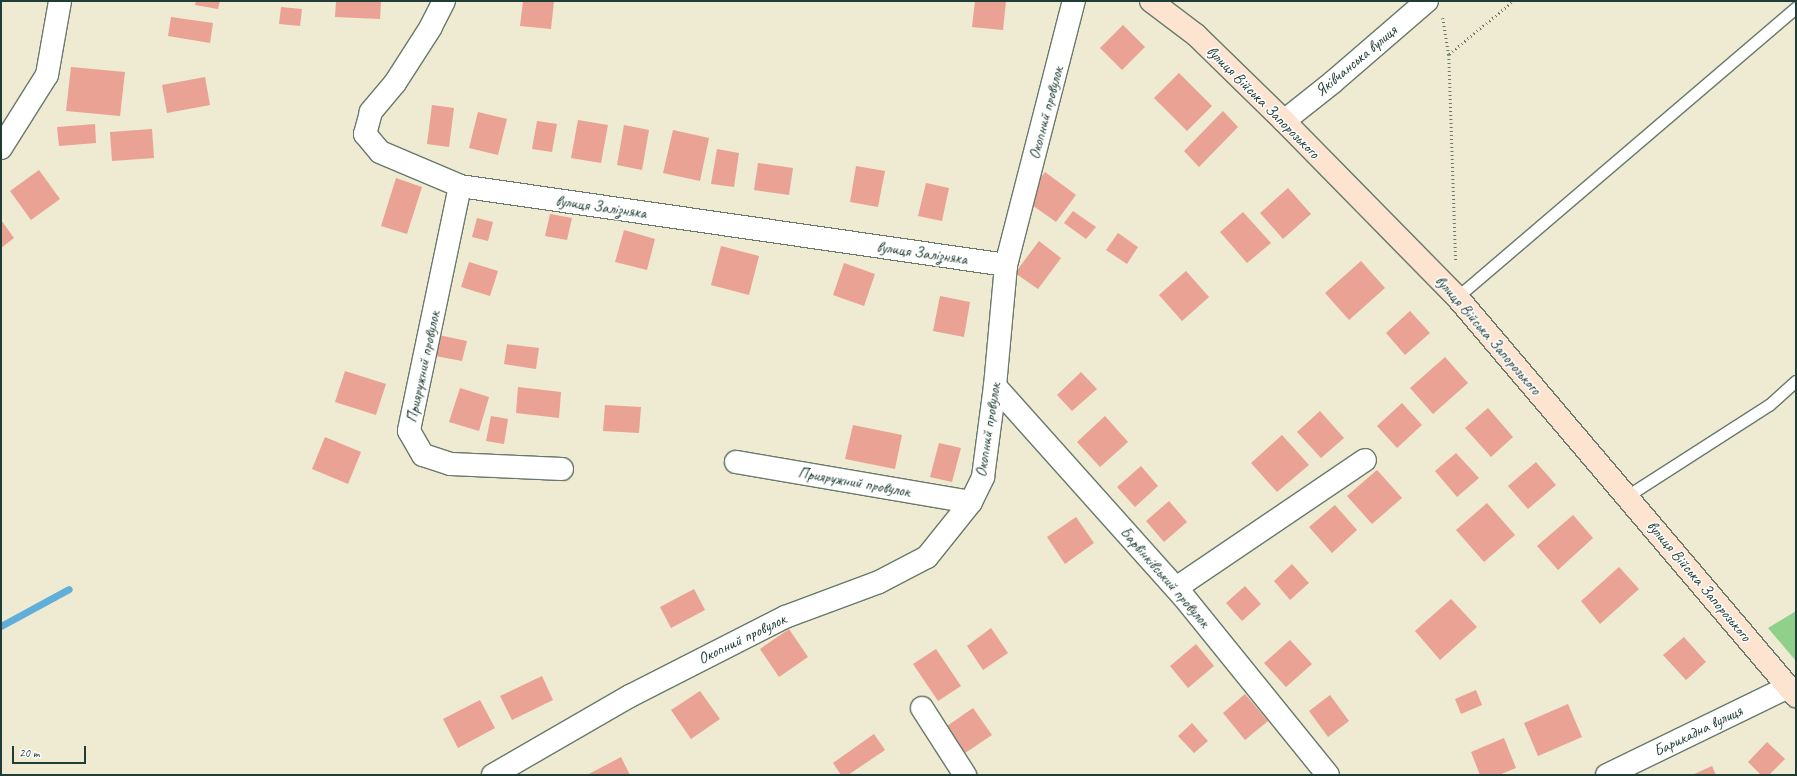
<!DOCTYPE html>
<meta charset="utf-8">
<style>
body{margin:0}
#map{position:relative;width:1797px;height:776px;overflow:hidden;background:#efead2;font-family:Caveat,sans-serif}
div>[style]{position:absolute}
.green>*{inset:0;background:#8fd18a}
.stream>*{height:7px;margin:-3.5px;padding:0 3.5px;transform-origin:3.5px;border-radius:3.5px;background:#60afda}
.building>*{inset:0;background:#e9a294}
.path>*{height:2.5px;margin-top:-1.25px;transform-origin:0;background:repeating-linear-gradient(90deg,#687a6b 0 1px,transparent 0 4px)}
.roads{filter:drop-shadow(1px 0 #687a6b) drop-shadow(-1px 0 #687a6b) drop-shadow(0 1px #687a6b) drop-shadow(0 -1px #687a6b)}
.lane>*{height:11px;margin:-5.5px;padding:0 5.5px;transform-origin:5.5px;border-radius:5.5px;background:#fff}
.street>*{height:22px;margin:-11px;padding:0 11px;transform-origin:11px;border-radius:11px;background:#fff}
.secondary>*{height:22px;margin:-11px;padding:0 11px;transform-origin:11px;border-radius:11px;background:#fde4d1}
span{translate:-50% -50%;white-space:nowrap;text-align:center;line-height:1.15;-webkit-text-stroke:3px #fff;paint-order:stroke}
.street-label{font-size:16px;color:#1f3d34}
.frame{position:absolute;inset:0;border:2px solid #1f3d34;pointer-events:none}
.scale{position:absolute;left:12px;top:746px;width:74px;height:18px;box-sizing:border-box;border:2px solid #1f3d34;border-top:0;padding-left:5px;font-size:12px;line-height:14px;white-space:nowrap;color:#1f3d34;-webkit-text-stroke:3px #fff;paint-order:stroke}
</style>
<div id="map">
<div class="green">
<div style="clip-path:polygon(1796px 611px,1796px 661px,1768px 628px)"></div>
</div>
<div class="stream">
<div style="left:1px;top:626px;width:77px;rotate:-28.6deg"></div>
</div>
<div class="building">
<div style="clip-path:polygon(196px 1px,220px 1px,218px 9px,195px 5px)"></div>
<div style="clip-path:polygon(336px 1px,381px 1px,380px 19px,335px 17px)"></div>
<div style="clip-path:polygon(523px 1px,554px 1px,551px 29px,520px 26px)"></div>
<div style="clip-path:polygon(975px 1px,1006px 1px,1003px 30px,972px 27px)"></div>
<div style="clip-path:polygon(281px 7px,302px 9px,300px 26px,279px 24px)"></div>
<div style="clip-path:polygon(171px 17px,213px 23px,210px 43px,168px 36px)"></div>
<div style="clip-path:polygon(1123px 25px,1145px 47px,1122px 70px,1100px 48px)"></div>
<div style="clip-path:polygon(71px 67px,125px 72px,120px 116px,66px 111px)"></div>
<div style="clip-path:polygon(1179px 73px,1212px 106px,1187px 131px,1154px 98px)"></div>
<div style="clip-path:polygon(205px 77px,210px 105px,167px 113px,162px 85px)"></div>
<div style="clip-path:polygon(432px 105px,454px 108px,449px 147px,427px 144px)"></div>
<div style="clip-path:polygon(1223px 111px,1238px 127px,1199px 167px,1184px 151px)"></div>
<div style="clip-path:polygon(478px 112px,507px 119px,498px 155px,469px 148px)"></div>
<div style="clip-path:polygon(578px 120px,608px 125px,601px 163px,571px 158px)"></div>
<div style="clip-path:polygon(537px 121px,557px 124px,552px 152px,532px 149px)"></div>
<div style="clip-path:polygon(95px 124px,96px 143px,59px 146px,57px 127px)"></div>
<div style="clip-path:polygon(624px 125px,649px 130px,642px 170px,617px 165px)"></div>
<div style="clip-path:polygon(152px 129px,154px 158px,112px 161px,110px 132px)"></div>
<div style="clip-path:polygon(673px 130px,709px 138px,700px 181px,663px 173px)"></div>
<div style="clip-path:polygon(717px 149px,739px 153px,734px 187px,711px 184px)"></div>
<div style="clip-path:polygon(758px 163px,793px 168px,789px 195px,754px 190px)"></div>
<div style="clip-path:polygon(856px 166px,885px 171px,878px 207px,850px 202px)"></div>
<div style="clip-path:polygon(39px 170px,60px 199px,31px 220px,10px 191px)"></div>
<div style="clip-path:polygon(1045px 172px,1076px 195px,1056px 222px,1025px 200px)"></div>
<div style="clip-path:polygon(396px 178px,422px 187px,407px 234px,381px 226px)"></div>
<div style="clip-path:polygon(926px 183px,949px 188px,942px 221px,918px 216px)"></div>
<div style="clip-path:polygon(1288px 188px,1311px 214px,1283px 239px,1260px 213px)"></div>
<div style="clip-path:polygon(1073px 211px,1096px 227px,1086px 239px,1064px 223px)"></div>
<div style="clip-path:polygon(1243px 212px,1271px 243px,1247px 263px,1220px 232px)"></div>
<div style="clip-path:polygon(550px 214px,572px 218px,567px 240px,545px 236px)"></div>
<div style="clip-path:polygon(477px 218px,493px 222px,488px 241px,472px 237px)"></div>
<div style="clip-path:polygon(1px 220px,14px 238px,1px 248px)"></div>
<div style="clip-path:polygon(624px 230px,655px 239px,647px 270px,615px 262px)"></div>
<div style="clip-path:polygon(1118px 233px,1138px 247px,1127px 264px,1106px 250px)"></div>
<div style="clip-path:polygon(1039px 241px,1061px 258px,1038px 289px,1015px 273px)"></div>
<div style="clip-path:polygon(721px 246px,759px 256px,749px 295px,711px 285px)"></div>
<div style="clip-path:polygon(1361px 261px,1385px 288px,1349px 320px,1325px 293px)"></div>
<div style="clip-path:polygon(469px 262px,498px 271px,490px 296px,461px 287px)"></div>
<div style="clip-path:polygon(844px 263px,875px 274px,864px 306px,833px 295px)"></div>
<div style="clip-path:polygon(1186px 271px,1209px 297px,1182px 321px,1159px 295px)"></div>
<div style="clip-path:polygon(940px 296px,970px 302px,964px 337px,933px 331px)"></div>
<div style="clip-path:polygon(1410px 311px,1430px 333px,1405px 355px,1386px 333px)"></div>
<div style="clip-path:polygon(434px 334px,467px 341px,462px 361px,430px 355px)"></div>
<div style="clip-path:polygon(507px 344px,539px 348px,536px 369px,504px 364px)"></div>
<div style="clip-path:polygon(1445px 357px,1468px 383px,1433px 414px,1410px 388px)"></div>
<div style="clip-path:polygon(345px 371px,386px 384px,376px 415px,335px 402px)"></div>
<div style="clip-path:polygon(1081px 372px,1097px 389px,1072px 411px,1057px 395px)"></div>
<div style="clip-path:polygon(518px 387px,561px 392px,559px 418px,516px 413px)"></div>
<div style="clip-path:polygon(460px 388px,489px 397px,479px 431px,449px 422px)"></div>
<div style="clip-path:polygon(1402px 403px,1422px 425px,1397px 448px,1377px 426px)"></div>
<div style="clip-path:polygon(605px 405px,641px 407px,639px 433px,603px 431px)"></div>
<div style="clip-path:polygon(1488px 408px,1513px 437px,1491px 457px,1465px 428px)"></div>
<div style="clip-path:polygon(1320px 411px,1344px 438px,1321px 458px,1297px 432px)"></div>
<div style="clip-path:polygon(491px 416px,508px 419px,504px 444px,486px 441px)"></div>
<div style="clip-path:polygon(1105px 416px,1128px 442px,1100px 467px,1077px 442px)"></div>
<div style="clip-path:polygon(853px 425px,902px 435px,895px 469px,845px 459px)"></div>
<div style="clip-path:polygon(1282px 435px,1309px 465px,1277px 492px,1251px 463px)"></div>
<div style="clip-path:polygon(325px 437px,361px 452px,348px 484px,312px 469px)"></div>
<div style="clip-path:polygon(939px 443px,961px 448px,952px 482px,930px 477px)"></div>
<div style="clip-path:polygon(1456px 453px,1479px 478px,1457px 497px,1435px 471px)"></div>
<div style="clip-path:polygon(1536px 462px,1556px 485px,1528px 509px,1508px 486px)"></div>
<div style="clip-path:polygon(1141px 466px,1158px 486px,1135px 507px,1117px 487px)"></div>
<div style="clip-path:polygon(1377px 470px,1402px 498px,1372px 524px,1347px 496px)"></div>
<div style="clip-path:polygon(1169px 501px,1187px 522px,1164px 542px,1146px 521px)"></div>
<div style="clip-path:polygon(1487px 503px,1515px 535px,1484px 562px,1456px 530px)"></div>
<div style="clip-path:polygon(1335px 505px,1357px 530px,1332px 553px,1309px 527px)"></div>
<div style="clip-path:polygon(1573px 515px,1593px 538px,1558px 570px,1537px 546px)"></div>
<div style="clip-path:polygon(1076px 517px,1094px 543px,1065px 564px,1047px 537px)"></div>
<div style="clip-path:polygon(1292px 564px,1309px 583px,1290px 600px,1274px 581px)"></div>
<div style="clip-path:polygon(1619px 567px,1639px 589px,1600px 624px,1581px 601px)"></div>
<div style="clip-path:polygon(1245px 586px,1261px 604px,1242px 621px,1226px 603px)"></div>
<div style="clip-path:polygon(694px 589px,705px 610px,671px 628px,660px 607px)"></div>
<div style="clip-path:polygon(1451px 599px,1477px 627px,1440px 660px,1415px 631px)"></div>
<div style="clip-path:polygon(991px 628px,1008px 653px,983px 670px,967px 646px)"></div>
<div style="clip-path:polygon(789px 629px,808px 657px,779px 677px,760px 649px)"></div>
<div style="clip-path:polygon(1684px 637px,1706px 662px,1686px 680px,1663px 655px)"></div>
<div style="clip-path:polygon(1290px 640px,1312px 664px,1286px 687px,1264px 663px)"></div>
<div style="clip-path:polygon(1196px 644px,1214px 666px,1188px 688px,1170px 666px)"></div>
<div style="clip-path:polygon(936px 649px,961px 686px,938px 701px,913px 664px)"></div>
<div style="clip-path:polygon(542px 676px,553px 700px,512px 720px,500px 696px)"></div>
<div style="clip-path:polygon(1476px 690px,1482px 705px,1461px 714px,1455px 699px)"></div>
<div style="clip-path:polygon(700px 691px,720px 719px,691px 739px,671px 710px)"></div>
<div style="clip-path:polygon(1245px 694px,1268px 721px,1245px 740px,1223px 713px)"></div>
<div style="clip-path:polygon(1330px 695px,1349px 721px,1328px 737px,1309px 711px)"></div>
<div style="clip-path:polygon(480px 700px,495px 728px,458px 748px,443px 719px)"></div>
<div style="clip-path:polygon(1568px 704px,1582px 737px,1538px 756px,1524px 723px)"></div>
<div style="clip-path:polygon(973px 708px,992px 735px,965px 753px,947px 726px)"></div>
<div style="clip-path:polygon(1192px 723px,1208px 741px,1194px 753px,1178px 736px)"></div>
<div style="clip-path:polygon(874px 734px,885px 750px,848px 775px,841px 775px,833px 763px)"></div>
<div style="clip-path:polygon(1504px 738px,1516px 768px,1499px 775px,1480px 775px,1471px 752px)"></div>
<div style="clip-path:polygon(1767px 742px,1785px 759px,1769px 775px,1761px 775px,1748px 762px)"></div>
<div style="clip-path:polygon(621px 757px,630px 775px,587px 775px)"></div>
<div style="clip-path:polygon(1712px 766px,1716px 775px,1692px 775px)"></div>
</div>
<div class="path">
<div style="left:1443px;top:18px;width:37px;rotate:81deg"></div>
<div style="left:1449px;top:55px;width:206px;rotate:88.1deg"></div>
<div style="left:1449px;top:54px;width:83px;rotate:-39.6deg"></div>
</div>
<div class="roads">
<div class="lane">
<div style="left:1457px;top:297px;width:446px;rotate:-40.5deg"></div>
<div style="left:1627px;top:496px;width:169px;rotate:-32.7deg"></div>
<div style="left:1769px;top:405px;width:36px;rotate:-42deg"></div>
</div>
<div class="street">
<div style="left:444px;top:1px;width:29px;rotate:117deg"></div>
<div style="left:431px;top:27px;width:67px;rotate:122.7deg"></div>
<div style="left:395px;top:83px;width:38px;rotate:130deg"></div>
<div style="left:371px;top:112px;width:23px;rotate:105deg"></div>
<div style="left:365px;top:134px;width:23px;rotate:50deg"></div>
<div style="left:380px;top:152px;width:87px;rotate:23deg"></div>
<div style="left:460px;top:186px;width:552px;rotate:8.23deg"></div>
<div style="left:1284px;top:121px;width:63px;rotate:-38.5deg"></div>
<div style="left:1333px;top:82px;width:124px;rotate:-40.8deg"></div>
<div style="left:1px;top:148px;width:86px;rotate:-57.8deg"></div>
<div style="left:47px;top:75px;width:75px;rotate:-80deg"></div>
<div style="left:460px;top:186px;width:250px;rotate:101.8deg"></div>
<div style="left:409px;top:431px;width:28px;rotate:60deg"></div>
<div style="left:423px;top:455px;width:29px;rotate:18deg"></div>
<div style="left:451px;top:464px;width:111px;rotate:2.6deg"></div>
<div style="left:995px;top:386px;width:282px;rotate:48.2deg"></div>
<div style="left:1183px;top:596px;width:230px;rotate:51deg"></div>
<div style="left:736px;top:462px;width:238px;rotate:9.7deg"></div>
<div style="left:1176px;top:588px;width:228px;rotate:-34.1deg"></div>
<div style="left:922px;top:708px;width:80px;rotate:57.3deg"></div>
<div style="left:493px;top:775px;width:158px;rotate:-30deg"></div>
<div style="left:630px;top:696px;width:174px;rotate:-27deg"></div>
<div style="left:785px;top:617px;width:100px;rotate:-20.4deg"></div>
<div style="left:879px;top:582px;width:54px;rotate:-27.5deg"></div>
<div style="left:927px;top:557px;width:70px;rotate:-51.3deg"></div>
<div style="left:971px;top:502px;width:28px;rotate:-64deg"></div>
<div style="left:983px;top:477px;width:92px;rotate:-82.5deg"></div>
<div style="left:995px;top:386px;width:121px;rotate:-84.8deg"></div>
<div style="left:1006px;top:265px;width:273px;rotate:-75.6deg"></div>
<div style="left:1607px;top:775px;width:201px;rotate:-25.9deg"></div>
</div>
<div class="secondary">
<div style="left:1151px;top:1px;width:56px;rotate:37.1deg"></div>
<div style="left:1196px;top:35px;width:123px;rotate:44.3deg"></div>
<div style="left:1284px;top:121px;width:247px;rotate:45.5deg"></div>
<div style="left:1457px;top:297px;width:524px;rotate:49.65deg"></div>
</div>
</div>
<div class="street-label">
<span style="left:1356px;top:61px;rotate:-40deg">Яківчанська вулиця</span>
<span style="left:1263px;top:102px;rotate:45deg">вулиця Війська Запорозького</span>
<span style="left:1046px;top:113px;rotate:-75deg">Окопний провулок</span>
<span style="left:601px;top:207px;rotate:8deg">вулиця Залізняка</span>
<span style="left:922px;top:253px;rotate:8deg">вулиця Залізняка</span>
<span style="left:1488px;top:335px;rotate:49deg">вулиця Війська Запорозького</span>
<span style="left:423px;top:367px;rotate:-78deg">Прияружний провулок</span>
<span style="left:988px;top:430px;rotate:-81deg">Окопний провулок</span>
<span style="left:854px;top:482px;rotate:10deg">Прияружний провулок</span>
<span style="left:1165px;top:577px;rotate:49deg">Барвінківський провулок</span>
<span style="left:1699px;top:581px;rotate:50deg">вулиця Війська Запорозького</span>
<span style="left:742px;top:639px;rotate:-26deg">Окопний провулок</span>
<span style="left:1698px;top:731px;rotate:-26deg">Барикадна вулиця</span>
</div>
<div class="frame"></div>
<div class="scale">20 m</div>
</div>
